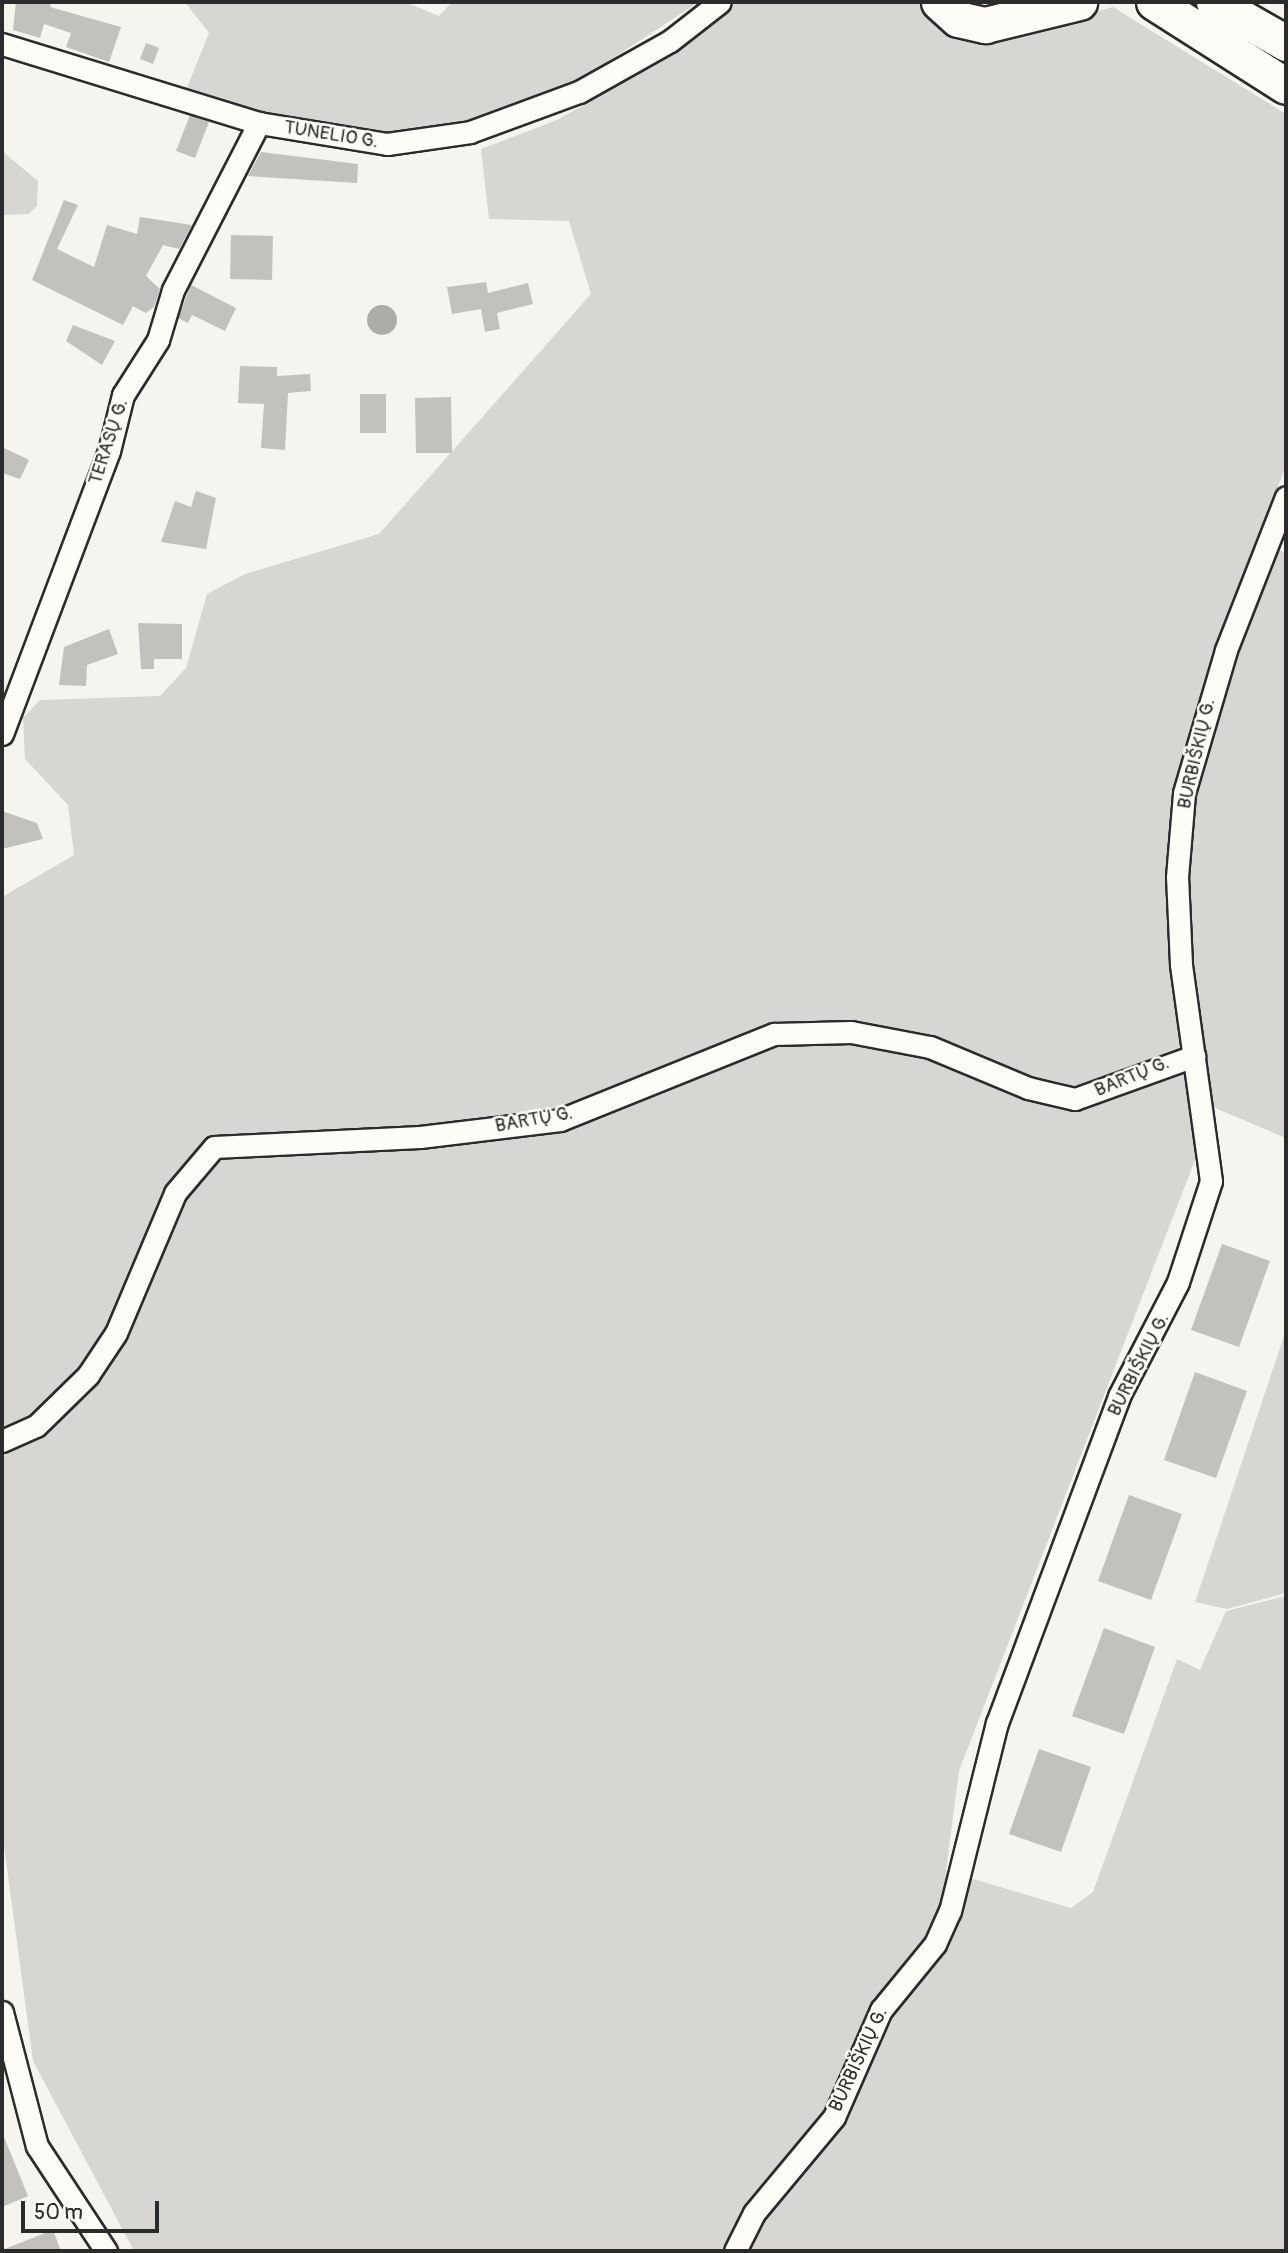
<!DOCTYPE html>
<meta charset="utf-8">
<style>
body{margin:0}
#map{position:relative;width:1288px;height:2253px;overflow:hidden;background:#f5f4ef;font-family:Pangolin,sans-serif}
div>[style]{position:absolute}
.green>*{inset:0;background:#d7d6d2}
.water>*{inset:0;background:#adaca9}
.round{border-radius:50%}
.building>*{inset:0;background:#c2c1be}
.roads{filter:drop-shadow(2px 0 #2b2b2b) drop-shadow(-2px 0 #2b2b2b) drop-shadow(0 2px #2b2b2b) drop-shadow(0 -2px #2b2b2b)}
.minor>*{height:21px;margin:-10.5px;padding:0 10.5px;transform-origin:10.5px;border-radius:10.5px;background:#fdfcf7}
.trunk>*{height:35px;margin:-17.5px;padding:0 17.5px;transform-origin:17.5px;border-radius:17.5px;background:#fdfcf7}
span{translate:-50% -50%;white-space:nowrap;text-align:center;line-height:1.15;-webkit-text-stroke:5px #fdfcf7;paint-order:stroke}
.street-label{font-size:19px;color:#2b2b2b}
.frame{position:absolute;inset:0;border:4px solid #2b2b2b;pointer-events:none}
.scale{position:absolute;left:21px;top:2201px;width:138px;height:32px;box-sizing:border-box;border:4px solid #2b2b2b;border-top:0;padding-left:9px;font-size:21px;line-height:24px;white-space:nowrap;color:#2b2b2b;-webkit-text-stroke:5px #fdfcf7;paint-order:stroke}
</style>
<div id="map">
<div class="green">
<div style="clip-path:polygon(185px 2px,405px 2px,439px 16px,452px 2px,699px 2px,572px 85px,474px 124px,360px 137px,184px 95px,209px 33px)"></div>
<div style="clip-path:polygon(736px 2px,920px 2px,938px 22px,1009px 36px,1113px 7px,1286px 114px,1286px 465px,1259px 536px,1286px 554px,1286px 1138px,1215px 1108px,959px 1771px,946px 1871px,1071px 1908px,1093px 1892px,1177px 1659px,1200px 1670px,1226px 1611px,1286px 1596px,1286px 2251px,134px 2251px,33px 2061px,2px 1831px,2px 897px,74px 855px,68px 805px,25px 759px,23px 718px,40px 700px,160px 696px,186px 668px,207px 594px,245px 574px,379px 534px,591px 294px,569px 221px,489px 219px,481px 149px,557px 120px,639px 74px)"></div>
<div style="clip-path:polygon(2px 151px,38px 181px,37px 206px,29px 214px,2px 215px)"></div>
<div style="clip-path:polygon(1286px 1330px,1286px 1593px,1227px 1609px,1195px 1602px)"></div>
</div>
<div class="water">
<div class="round" style="left:367px;top:305px;width:30px;height:30px"></div>
</div>
<div class="building">
<div style="clip-path:polygon(16px 2px,51px 2px,50px 7px,121px 27px,109px 62px,66px 47px,71px 33px,44px 24px,40px 38px,13px 30px)"></div>
<div style="clip-path:polygon(146px 43px,159px 48px,153px 64px,140px 59px)"></div>
<div style="clip-path:polygon(190px 115px,209px 122px,195px 158px,176px 151px)"></div>
<div style="clip-path:polygon(261px 152px,358px 164px,357px 183px,248px 176px)"></div>
<div style="clip-path:polygon(64px 200px,78px 205px,57px 249px,94px 267px,107px 225px,137px 234px,140px 217px,192px 225px,179px 249px,163px 245px,146px 276px,160px 289px,154px 307px,146px 313px,133px 306px,123px 325px,32px 280px)"></div>
<div style="clip-path:polygon(231px 235px,273px 236px,272px 280px,230px 279px)"></div>
<div style="clip-path:polygon(486px 282px,488px 293px,528px 283px,533px 304px,497px 313px,500px 329px,485px 332px,481px 309px,452px 314px,447px 287px)"></div>
<div style="clip-path:polygon(191px 285px,236px 308px,225px 331px,192px 315px,188px 323px,178px 318px)"></div>
<div style="clip-path:polygon(73px 325px,115px 341px,102px 365px,66px 341px)"></div>
<div style="clip-path:polygon(240px 366px,277px 367px,277px 376px,310px 374px,311px 391px,288px 393px,285px 450px,261px 448px,264px 404px,238px 403px)"></div>
<div style="clip-path:polygon(360px 394px,386px 394px,386px 433px,360px 433px)"></div>
<div style="clip-path:polygon(451px 397px,452px 453px,416px 453px,415px 398px)"></div>
<div style="clip-path:polygon(2px 447px,29px 460px,20px 479px,2px 473px)"></div>
<div style="clip-path:polygon(196px 491px,216px 498px,206px 549px,161px 542px,175px 501px,191px 507px)"></div>
<div style="clip-path:polygon(138px 623px,182px 624px,182px 659px,154px 659px,154px 669px,141px 669px)"></div>
<div style="clip-path:polygon(109px 629px,118px 654px,87px 665px,86px 686px,59px 685px,64px 647px)"></div>
<div style="clip-path:polygon(2px 811px,37px 823px,43px 839px,2px 849px)"></div>
<div style="clip-path:polygon(1222px 1244px,1270px 1261px,1239px 1347px,1191px 1330px)"></div>
<div style="clip-path:polygon(1195px 1372px,1247px 1391px,1216px 1478px,1164px 1460px)"></div>
<div style="clip-path:polygon(1129px 1495px,1182px 1514px,1151px 1600px,1098px 1581px)"></div>
<div style="clip-path:polygon(1104px 1628px,1155px 1647px,1124px 1734px,1072px 1716px)"></div>
<div style="clip-path:polygon(1039px 1749px,1091px 1767px,1061px 1852px,1009px 1834px)"></div>
<div style="clip-path:polygon(2px 2132px,28px 2196px,2px 2207px)"></div>
<div style="clip-path:polygon(53px 2230px,61px 2251px,2px 2251px,2px 2250px)"></div>
</div>
<div class="roads">
<div class="minor">
<div style="left:2px;top:44px;width:269px;rotate:17.1deg"></div>
<div style="left:259px;top:123px;width:130px;rotate:9.3deg"></div>
<div style="left:387px;top:144px;width:84px;rotate:-8.2deg"></div>
<div style="left:470px;top:132px;width:116px;rotate:-20.2deg"></div>
<div style="left:579px;top:92px;width:104px;rotate:-29.3deg"></div>
<div style="left:670px;top:41px;width:63px;rotate:-38deg"></div>
<div style="left:2px;top:734px;width:303px;rotate:-69.3deg"></div>
<div style="left:109px;top:451px;width:58px;rotate:-76deg"></div>
<div style="left:123px;top:395px;width:65px;rotate:-57.5deg"></div>
<div style="left:158px;top:340px;width:52px;rotate:-73.3deg"></div>
<div style="left:173px;top:290px;width:188px;rotate:-62.8deg"></div>
<div style="left:2px;top:1441px;width:37px;rotate:-24deg"></div>
<div style="left:36px;top:1426px;width:73px;rotate:-44.4deg"></div>
<div style="left:88px;top:1375px;width:50px;rotate:-56.3deg"></div>
<div style="left:116px;top:1333px;width:152px;rotate:-67.1deg"></div>
<div style="left:175px;top:1193px;width:60px;rotate:-49.7deg"></div>
<div style="left:214px;top:1147px;width:206px;rotate:-2.8deg"></div>
<div style="left:420px;top:1137px;width:141px;rotate:-6.9deg"></div>
<div style="left:560px;top:1120px;width:231px;rotate:-21.9deg"></div>
<div style="left:774px;top:1034px;width:77px;rotate:-1.5deg"></div>
<div style="left:851px;top:1032px;width:80px;rotate:10.8deg"></div>
<div style="left:930px;top:1047px;width:106px;rotate:22.7deg"></div>
<div style="left:1028px;top:1088px;width:48px;rotate:13.2deg"></div>
<div style="left:1075px;top:1099px;width:127px;rotate:-19.9deg"></div>
<div style="left:2px;top:2012px;width:138px;rotate:75.4deg"></div>
<div style="left:37px;top:2146px;width:126px;rotate:56.7deg"></div>
<div style="left:735px;top:2251px;width:42px;rotate:-63.4deg"></div>
<div style="left:754px;top:2213px;width:125px;rotate:-50.2deg"></div>
<div style="left:834px;top:2117px;width:117px;rotate:-66.3deg"></div>
<div style="left:881px;top:2010px;width:85px;rotate:-50.7deg"></div>
<div style="left:935px;top:1944px;width:36px;rotate:-66deg"></div>
<div style="left:950px;top:1911px;width:194px;rotate:-76deg"></div>
<div style="left:997px;top:1723px;width:349px;rotate:-69.5deg"></div>
<div style="left:1119px;top:1396px;width:128px;rotate:-62.6deg"></div>
<div style="left:1178px;top:1282px;width:106px;rotate:-71.9deg"></div>
<div style="left:1211px;top:1181px;width:219px;rotate:-97.9deg"></div>
<div style="left:1181px;top:964px;width:87px;rotate:-92.6deg"></div>
<div style="left:1177px;top:877px;width:84px;rotate:-85.2deg"></div>
<div style="left:1184px;top:793px;width:149px;rotate:-73.6deg"></div>
<div style="left:1226px;top:650px;width:164px;rotate:-68.6deg"></div>
</div>
<div class="trunk">
<div style="left:939px;top:2px;width:25px;rotate:42deg"></div>
<div style="left:958px;top:19px;width:28px;rotate:13deg"></div>
<div style="left:985px;top:25px;width:97px;rotate:-13.7deg"></div>
<div style="left:1154px;top:2px;width:156px;rotate:32.5deg"></div>
<div style="left:1214px;top:2px;width:83px;rotate:29.7deg"></div>
</div>
</div>
<div class="street-label">
<span style="left:331px;top:135px;rotate:9deg">TUNELIO G.</span>
<span style="left:109px;top:442px;rotate:-72deg">TERASŲ G.</span>
<span style="left:1197px;top:754px;rotate:-77deg">BURBIŠKIŲ G.</span>
<span style="left:1132px;top:1077px;rotate:-22deg">BARTŲ G.</span>
<span style="left:534px;top:1120px;rotate:-10deg">BARTŲ G.</span>
<span style="left:1139px;top:1365px;rotate:-63deg">BURBIŠKIŲ G.</span>
<span style="left:859px;top:2060px;rotate:-65deg">BURBIŠKIŲ G.</span>
</div>
<div class="frame"></div>
<div class="scale">50 m</div>
</div>
